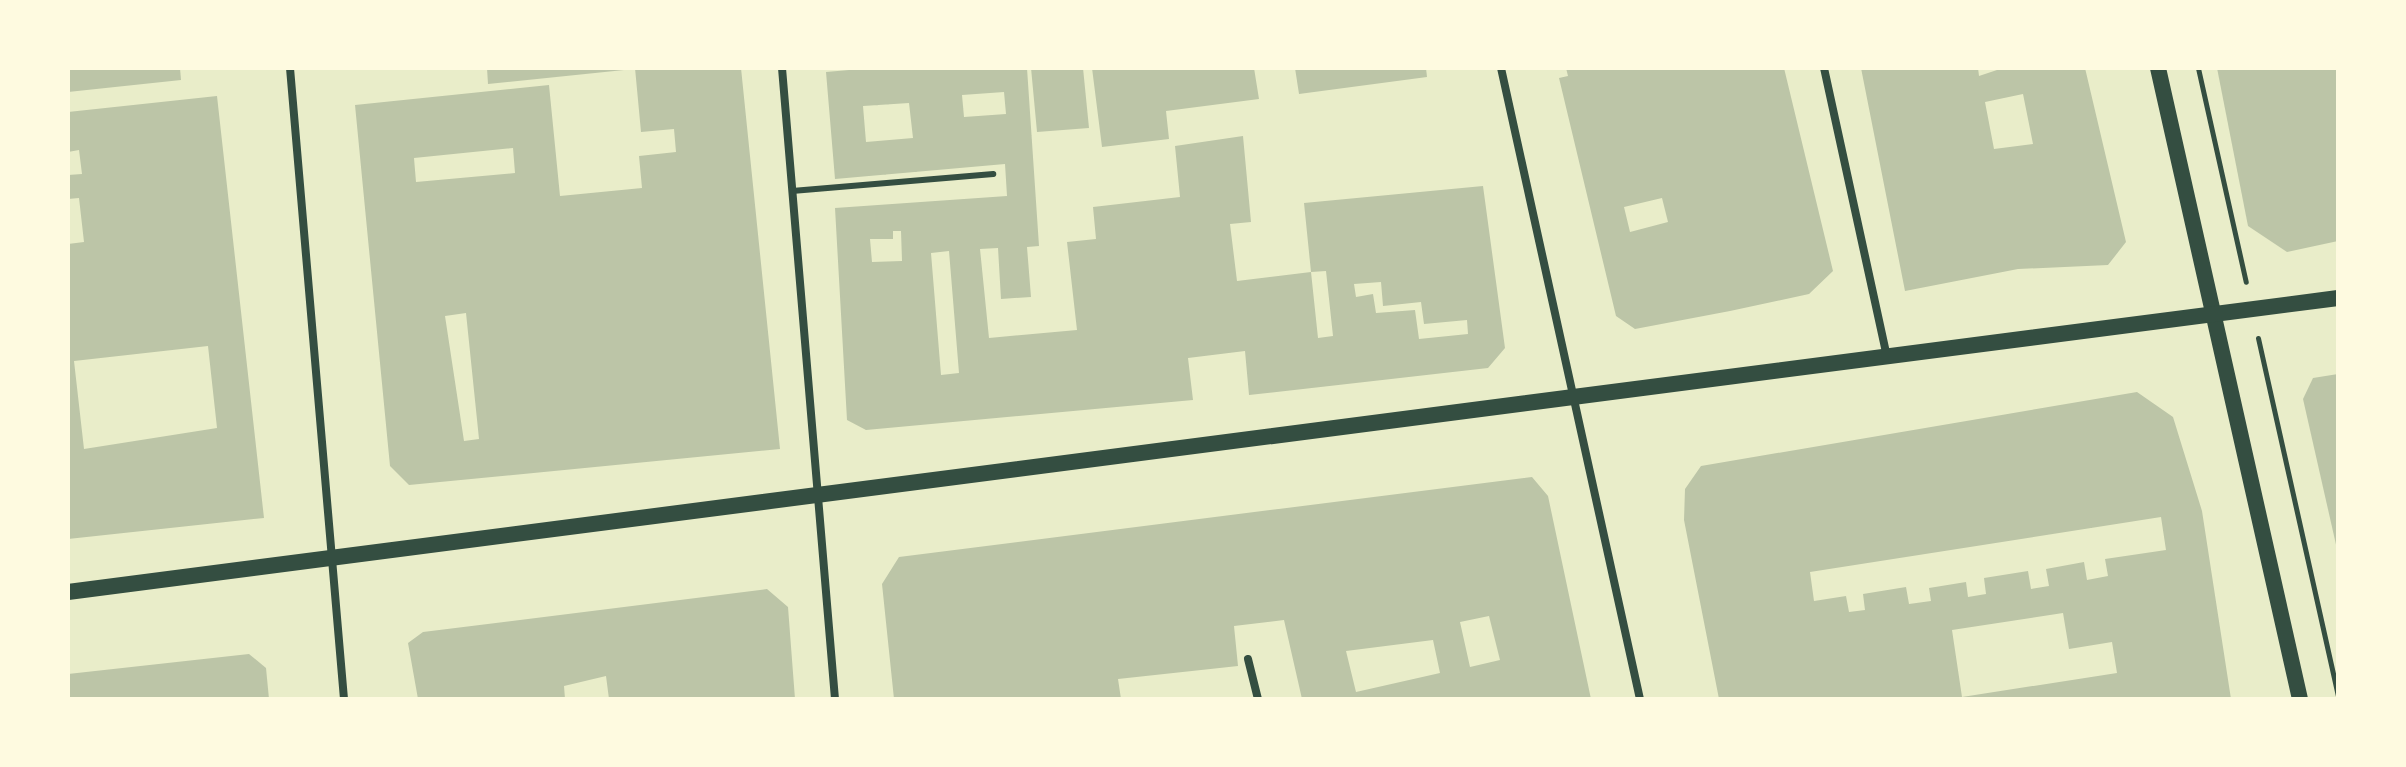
<!DOCTYPE html>
<style>
body{margin:0}
#map{position:relative;width:2406px;height:767px;overflow:hidden;background:#e9edc9;font-family:Barlow,sans-serif}
div>[style]{position:absolute}
.building>*{inset:0;background:#bcc5a7}
.path>*{height:5px;margin:-2.5px;padding:0 2.5px;transform-origin:2.5px;border-radius:2.5px;background:#344e41}
.service>*{height:6px;margin:-3px;padding:0 3px;transform-origin:3px;border-radius:3px;background:#344e41}
.minor>*{height:8px;margin:-4px;padding:0 4px;transform-origin:4px;border-radius:4px;background:#344e41}
.secondary>*{height:16px;margin:-8px;padding:0 8px;transform-origin:8px;border-radius:8px;background:#344e41}
span{translate:-50% -50%;white-space:nowrap;text-align:center;line-height:1.15;-webkit-text-stroke:8px #fefae0;paint-order:stroke}
.frame{position:absolute;inset:0;border:70px solid #fefae0;pointer-events:none}
</style>
<div id="map">
<div class="building">
<div style="clip-path:polygon(68px 68px,180px 68px,181px 80px,68px 92px)"></div>
<div style="clip-path:polygon(487px 68px,624px 68px,624px 70px,488px 84px)"></div>
<div style="clip-path:polygon(evenodd,635px 68px,741px 68px,780px 449px,409px 485px,390px 466px,355px 105px,549px 85px,560px 196px,642px 188px,639px 156px,676px 152px,674px 129px,641px 132px,635px 68px,513px 148px,515px 173px,416px 182px,414px 158px,513px 148px,635px 68px,466px 313px,479px 439px,464px 441px,445px 316px,466px 313px)"></div>
<div style="clip-path:polygon(evenodd,872px 68px,1027px 68px,1039px 246px,1027px 247px,1031px 297px,1001px 299px,998px 248px,980px 249px,989px 338px,1077px 330px,1067px 242px,1096px 239px,1093px 207px,1180px 197px,1175px 146px,1243px 136px,1251px 222px,1230px 224px,1237px 281px,1311px 272px,1304px 203px,1483px 186px,1505px 348px,1488px 368px,1249px 395px,1245px 351px,1188px 358px,1193px 400px,866px 430px,847px 420px,835px 208px,1007px 196px,1005px 164px,835px 179px,826px 72px,872px 68px,1004px 92px,1006px 114px,964px 117px,962px 95px,1004px 92px,872px 68px,909px 103px,913px 138px,866px 142px,863px 106px,909px 103px,872px 68px,893px 231px,901px 231px,902px 261px,872px 262px,870px 239px,893px 239px,893px 231px,872px 68px,949px 251px,959px 373px,941px 375px,931px 253px,949px 251px,872px 68px,1326px 271px,1333px 336px,1318px 338px,1311px 272px,1326px 271px,872px 68px,1381px 282px,1383px 306px,1421px 302px,1424px 324px,1467px 320px,1468px 334px,1419px 339px,1415px 310px,1376px 313px,1373px 294px,1356px 297px,1354px 284px,1381px 282px)"></div>
<div style="clip-path:polygon(1031px 68px,1083px 68px,1089px 128px,1037px 132px)"></div>
<div style="clip-path:polygon(1092px 68px,1254px 68px,1259px 99px,1166px 111px,1169px 139px,1102px 147px)"></div>
<div style="clip-path:polygon(1295px 68px,1426px 68px,1427px 77px,1299px 94px)"></div>
<div style="clip-path:polygon(evenodd,1566px 68px,1784px 68px,1833px 271px,1809px 294px,1730px 311px,1635px 329px,1616px 316px,1559px 78px,1568px 76px,1566px 68px,1662px 198px,1668px 222px,1630px 232px,1624px 207px,1662px 198px)"></div>
<div style="clip-path:polygon(evenodd,1861px 68px,1978px 68px,1979px 76px,2003px 68px,2085px 68px,2126px 242px,2108px 265px,2018px 269px,1905px 291px,1861px 68px,2023px 94px,2033px 144px,1994px 149px,1985px 102px,2023px 94px)"></div>
<div style="clip-path:polygon(2217px 68px,2338px 68px,2338px 241px,2287px 252px,2248px 226px)"></div>
<div style="clip-path:polygon(evenodd,217px 96px,264px 518px,68px 539px,68px 244px,84px 242px,79px 198px,68px 199px,68px 175px,82px 174px,79px 150px,68px 152px,68px 112px,217px 96px,208px 346px,217px 428px,84px 449px,74px 361px,208px 346px)"></div>
<div style="clip-path:polygon(2338px 374px,2338px 549px,2337px 549px,2303px 399px,2313px 378px)"></div>
<div style="clip-path:polygon(evenodd,2137px 392px,2173px 417px,2202px 511px,2231px 699px,1719px 699px,1684px 520px,1685px 489px,1701px 466px,2137px 392px,2161px 517px,2166px 550px,2105px 559px,2108px 576px,2087px 580px,2084px 562px,2046px 569px,2049px 586px,2031px 589px,2028px 571px,1984px 578px,1986px 594px,1968px 597px,1966px 582px,1929px 588px,1931px 601px,1909px 604px,1906px 587px,1863px 594px,1865px 610px,1849px 612px,1846px 596px,1814px 601px,1810px 572px,2161px 517px,2137px 392px,2063px 613px,2069px 649px,2112px 642px,2117px 673px,1962px 697px,1952px 630px,2063px 613px)"></div>
<div style="clip-path:polygon(evenodd,1532px 477px,1548px 496px,1591px 699px,1302px 699px,1284px 620px,1234px 626px,1238px 666px,1118px 679px,1121px 699px,894px 699px,882px 584px,899px 557px,1532px 477px,1489px 616px,1500px 660px,1470px 667px,1460px 622px,1489px 616px,1532px 477px,1433px 640px,1440px 673px,1356px 692px,1346px 651px,1433px 640px)"></div>
<div style="clip-path:polygon(767px 589px,788px 607px,795px 699px,609px 699px,606px 676px,564px 686px,565px 699px,418px 699px,408px 643px,423px 632px)"></div>
<div style="clip-path:polygon(249px 654px,266px 668px,269px 699px,68px 699px,68px 674px)"></div>
</div>
<div class="path">
<div style="left:2198px;top:68px;width:219px;rotate:77.4deg"></div>
<div style="left:2258px;top:338px;width:368px;rotate:77.4deg"></div>
</div>
<div class="service">
<div style="left:792px;top:191px;width:202px;rotate:-4.8deg"></div>
</div>
<div class="minor">
<div style="left:290px;top:68px;width:633px;rotate:85.11deg"></div>
<div style="left:782px;top:68px;width:633px;rotate:85.2deg"></div>
<div style="left:1501px;top:68px;width:646px;rotate:77.58deg"></div>
<div style="left:1824px;top:68px;width:295px;rotate:77.7deg"></div>
<div style="left:1248px;top:659px;width:41px;rotate:76deg"></div>
</div>
<div class="secondary">
<div style="left:2158px;top:68px;width:647px;rotate:77.32deg"></div>
<div style="left:68px;top:592px;width:2289px;rotate:-7.38deg"></div>
</div>
<div class="frame"></div>
</div>
